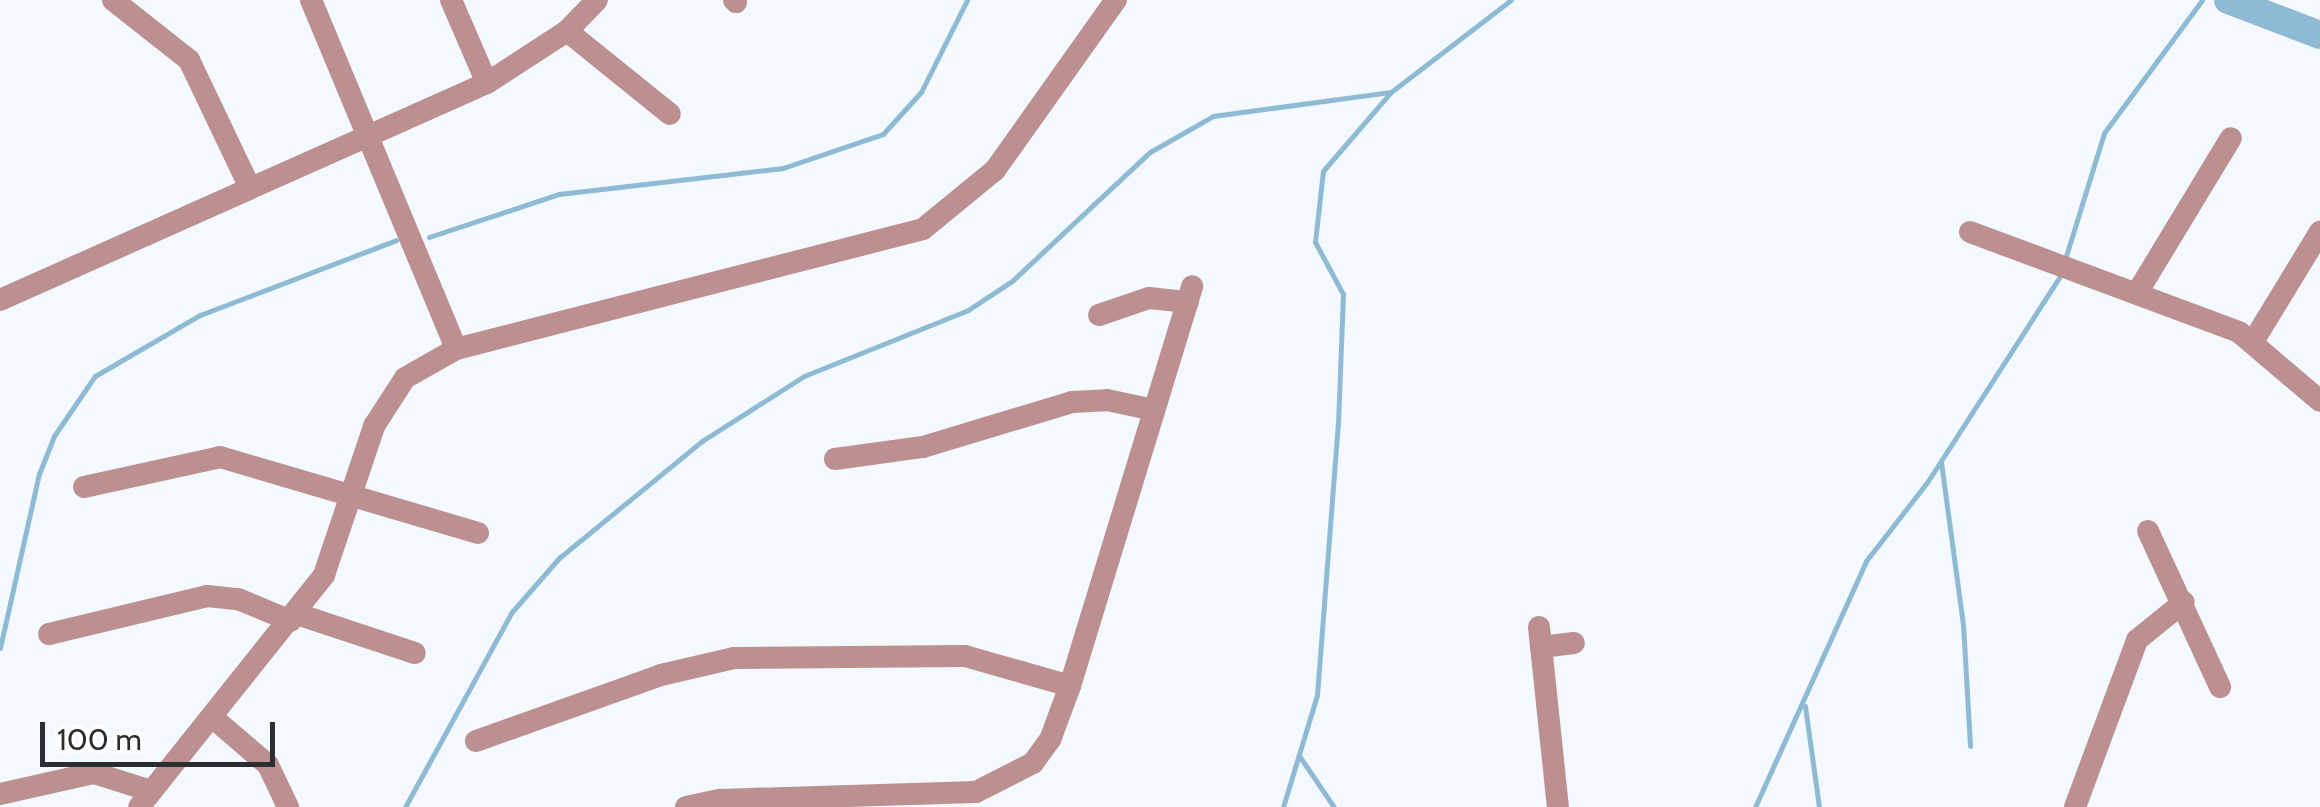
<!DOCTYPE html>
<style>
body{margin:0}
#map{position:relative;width:2320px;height:807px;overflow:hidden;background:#f3f9fe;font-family:Cabin,sans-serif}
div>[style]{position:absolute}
.stream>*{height:5px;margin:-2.5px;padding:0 2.5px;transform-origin:2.5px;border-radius:2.5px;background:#8fbad4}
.river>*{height:28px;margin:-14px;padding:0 14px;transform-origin:14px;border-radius:14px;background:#8fbad4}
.minor>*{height:22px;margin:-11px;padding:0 11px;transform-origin:11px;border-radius:11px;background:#bc9091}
span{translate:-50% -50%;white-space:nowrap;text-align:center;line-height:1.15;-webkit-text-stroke:8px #fff;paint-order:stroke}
.scale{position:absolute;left:40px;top:722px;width:235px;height:45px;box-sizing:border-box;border:5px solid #2b2e30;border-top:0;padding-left:12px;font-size:30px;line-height:35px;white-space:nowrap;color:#2b2e30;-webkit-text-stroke:8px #fff;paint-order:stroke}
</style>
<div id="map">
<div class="stream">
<div style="left:429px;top:237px;width:137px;rotate:-18.3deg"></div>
<div style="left:559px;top:194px;width:226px;rotate:-6.6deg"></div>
<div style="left:783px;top:168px;width:106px;rotate:-18.8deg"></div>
<div style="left:883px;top:134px;width:57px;rotate:-47.9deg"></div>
<div style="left:921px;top:92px;width:103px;rotate:-63.4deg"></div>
<div style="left:2066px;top:256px;width:129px;rotate:-72.8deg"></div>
<div style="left:2104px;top:133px;width:165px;rotate:-53.6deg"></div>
<div style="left:1941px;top:462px;width:163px;rotate:82.3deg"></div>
<div style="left:1963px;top:624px;width:122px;rotate:86.7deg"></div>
<div style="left:0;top:648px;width:178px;rotate:-77.4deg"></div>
<div style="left:39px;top:474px;width:41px;rotate:-68.5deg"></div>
<div style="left:54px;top:436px;width:73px;rotate:-55.7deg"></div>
<div style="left:95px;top:376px;width:121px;rotate:-30.2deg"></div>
<div style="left:200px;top:315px;width:210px;rotate:-20.9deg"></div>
<div style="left:1805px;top:706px;width:102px;rotate:82.1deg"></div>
<div style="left:1300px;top:757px;width:60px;rotate:55.8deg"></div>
<div style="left:405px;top:807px;width:221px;rotate:-61.3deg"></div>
<div style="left:511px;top:613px;width:73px;rotate:-48.9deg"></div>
<div style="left:559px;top:558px;width:185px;rotate:-39.3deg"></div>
<div style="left:702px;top:441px;width:121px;rotate:-32.5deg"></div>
<div style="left:804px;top:376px;width:177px;rotate:-21.9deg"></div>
<div style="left:968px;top:310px;width:53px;rotate:-33.4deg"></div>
<div style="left:1012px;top:281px;width:189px;rotate:-43.1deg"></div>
<div style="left:1150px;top:152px;width:73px;rotate:-29.7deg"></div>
<div style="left:1213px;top:116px;width:180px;rotate:-7.7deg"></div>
<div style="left:1283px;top:807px;width:117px;rotate:-73.1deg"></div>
<div style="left:1317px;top:695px;width:272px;rotate:-85.6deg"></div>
<div style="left:1338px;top:424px;width:130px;rotate:-87.8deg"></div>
<div style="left:1343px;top:294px;width:59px;rotate:-118.3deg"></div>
<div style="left:1315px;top:242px;width:71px;rotate:-83.6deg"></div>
<div style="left:1323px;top:171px;width:104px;rotate:-49.3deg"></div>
<div style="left:1391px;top:92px;width:151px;rotate:-37.5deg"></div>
<div style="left:1755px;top:807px;width:270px;rotate:-65.7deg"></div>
<div style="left:1866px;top:561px;width:101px;rotate:-52.2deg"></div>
<div style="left:1928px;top:481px;width:244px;rotate:-57.2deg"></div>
</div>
<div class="river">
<div style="left:2228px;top:0;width:98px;rotate:20.8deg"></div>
</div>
<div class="minor">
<div style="left:113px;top:0;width:97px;rotate:38.3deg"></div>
<div style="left:189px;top:60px;width:140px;rotate:64.5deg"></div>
<div style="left:311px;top:0;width:378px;rotate:67.4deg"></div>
<div style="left:451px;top:0;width:90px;rotate:66.6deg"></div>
<div style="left:734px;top:0;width:3px;rotate:45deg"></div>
<div style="left:567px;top:31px;width:132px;rotate:38.9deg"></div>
<div style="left:1970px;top:232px;width:287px;rotate:20.4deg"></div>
<div style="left:2239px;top:332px;width:106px;rotate:40.4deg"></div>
<div style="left:2137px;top:293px;width:181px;rotate:-58.8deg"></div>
<div style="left:0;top:300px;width:533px;rotate:-24.02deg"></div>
<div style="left:487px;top:83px;width:95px;rotate:-33deg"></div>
<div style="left:567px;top:31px;width:43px;rotate:-45.9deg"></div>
<div style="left:1099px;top:315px;width:53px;rotate:-18.8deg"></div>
<div style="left:1149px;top:298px;width:39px;rotate:6deg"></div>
<div style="left:2254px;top:340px;width:127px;rotate:-58.6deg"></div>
<div style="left:835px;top:459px;width:89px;rotate:-7.8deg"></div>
<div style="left:923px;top:447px;width:156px;rotate:-16.8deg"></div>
<div style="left:1072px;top:402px;width:35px;rotate:-3deg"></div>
<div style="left:1107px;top:400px;width:48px;rotate:12deg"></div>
<div style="left:84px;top:487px;width:139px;rotate:-12.4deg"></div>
<div style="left:220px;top:457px;width:269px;rotate:16.4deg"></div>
<div style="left:2148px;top:531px;width:172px;rotate:65.2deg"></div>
<div style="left:297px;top:614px;width:124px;rotate:18.3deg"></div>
<div style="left:1539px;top:627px;width:181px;rotate:84deg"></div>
<div style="left:49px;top:634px;width:163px;rotate:-13.5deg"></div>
<div style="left:207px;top:596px;width:31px;rotate:6deg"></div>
<div style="left:238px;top:599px;width:57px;rotate:22.5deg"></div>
<div style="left:1541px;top:647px;width:33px;rotate:-7deg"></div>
<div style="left:212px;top:717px;width:74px;rotate:40.6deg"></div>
<div style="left:268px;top:765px;width:47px;rotate:64.5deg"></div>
<div style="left:476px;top:741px;width:196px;rotate:-19.6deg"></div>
<div style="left:661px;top:675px;width:75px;rotate:-13.1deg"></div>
<div style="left:734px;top:658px;width:231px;rotate:-0.5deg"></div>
<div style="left:965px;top:656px;width:109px;rotate:15.9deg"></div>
<div style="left:0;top:794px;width:96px;rotate:-12.6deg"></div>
<div style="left:94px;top:773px;width:60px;rotate:17.5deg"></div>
<div style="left:139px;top:807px;width:297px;rotate:-51.4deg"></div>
<div style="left:324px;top:575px;width:157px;rotate:-71.4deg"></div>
<div style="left:374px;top:426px;width:57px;rotate:-57.1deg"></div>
<div style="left:405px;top:378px;width:59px;rotate:-29.6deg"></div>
<div style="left:456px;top:349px;width:482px;rotate:-14.4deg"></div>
<div style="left:923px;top:229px;width:93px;rotate:-39.3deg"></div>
<div style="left:995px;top:170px;width:209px;rotate:-54.6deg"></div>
<div style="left:686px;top:807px;width:35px;rotate:-12deg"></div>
<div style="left:720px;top:800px;width:256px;rotate:-1.8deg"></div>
<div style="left:976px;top:792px;width:64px;rotate:-27deg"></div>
<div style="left:1033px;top:763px;width:29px;rotate:-54deg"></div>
<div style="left:1050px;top:740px;width:58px;rotate:-69.7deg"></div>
<div style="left:1070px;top:686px;width:418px;rotate:-73deg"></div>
<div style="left:2075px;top:807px;width:178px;rotate:-69.6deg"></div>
<div style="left:2137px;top:640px;width:60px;rotate:-39deg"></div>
</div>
<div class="scale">100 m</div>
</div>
